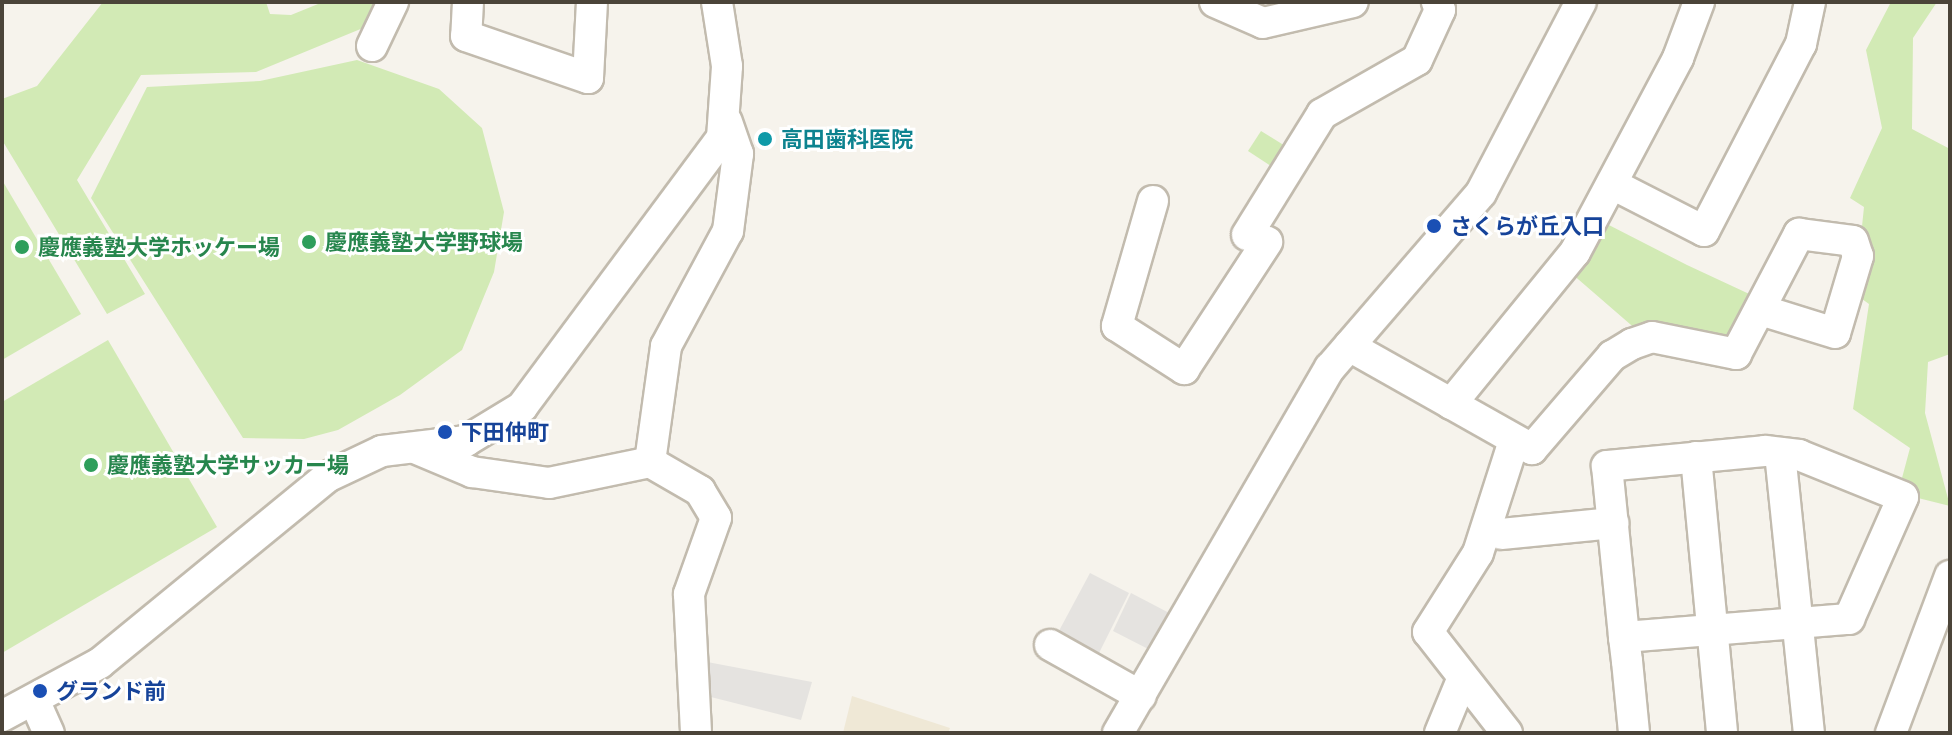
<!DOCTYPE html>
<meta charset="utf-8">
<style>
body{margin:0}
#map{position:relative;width:1952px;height:735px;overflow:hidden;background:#f6f3ec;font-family:Ubuntu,"Noto Sans JP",sans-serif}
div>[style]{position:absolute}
.education>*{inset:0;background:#efe8d6}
.green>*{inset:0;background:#d2eab5}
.parking>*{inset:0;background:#e5e3e0}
.roads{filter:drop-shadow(2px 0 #c2bbae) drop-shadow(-2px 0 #c2bbae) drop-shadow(0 2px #c2bbae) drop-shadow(0 -2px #c2bbae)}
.minor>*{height:30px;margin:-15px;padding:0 15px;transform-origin:15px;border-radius:15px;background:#fff}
.dots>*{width:22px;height:22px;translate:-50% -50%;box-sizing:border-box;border:4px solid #fff;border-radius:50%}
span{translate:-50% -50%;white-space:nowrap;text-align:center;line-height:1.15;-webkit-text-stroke:6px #fff;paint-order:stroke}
.culture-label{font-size:22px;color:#0d838f;font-weight:700}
.left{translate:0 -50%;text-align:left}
.transit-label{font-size:22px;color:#164399;font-weight:700}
.leisure-label{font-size:22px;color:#27864d;font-weight:700}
.frame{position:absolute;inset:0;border:4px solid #4b4439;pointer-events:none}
</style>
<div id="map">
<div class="education">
<div style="clip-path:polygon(852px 696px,950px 728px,948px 733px,843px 733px)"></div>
</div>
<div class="green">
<div style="clip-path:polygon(103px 2px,266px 2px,270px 14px,291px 15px,323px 2px,380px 2px,363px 28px,256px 72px,141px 75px,77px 180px,145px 294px,107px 314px,2px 140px,2px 99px,37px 86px)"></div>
<div style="clip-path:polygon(1891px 2px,1937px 2px,1913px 38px,1912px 129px,1950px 149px,1950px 354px,1928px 362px,1925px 413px,1950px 506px,1898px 493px,1910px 448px,1853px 409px,1869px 304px,1855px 294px,1864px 207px,1850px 198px,1882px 128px,1866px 50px)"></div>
<div style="clip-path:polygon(357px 60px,439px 89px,482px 128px,504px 212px,494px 272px,462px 350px,400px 395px,338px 430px,304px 439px,243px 438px,91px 198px,147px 87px,260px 81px)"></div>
<div style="clip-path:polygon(1261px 131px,1290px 149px,1277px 170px,1248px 151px)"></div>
<div style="clip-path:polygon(2px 180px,81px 314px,2px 360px)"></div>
<div style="clip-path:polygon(1603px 222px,1687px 265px,1760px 299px,1727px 343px,1638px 331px,1571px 273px)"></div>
<div style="clip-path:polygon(108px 340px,217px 527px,2px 653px,2px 402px)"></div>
</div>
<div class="parking">
<div style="clip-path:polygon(1090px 573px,1129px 593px,1093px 665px,1053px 642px)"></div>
<div style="clip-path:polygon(1131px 593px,1175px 616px,1154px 652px,1113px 631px)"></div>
<div style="clip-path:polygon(702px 661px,812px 682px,801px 720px,703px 695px)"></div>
</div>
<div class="roads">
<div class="minor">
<div style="left:468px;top:2px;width:34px;rotate:93deg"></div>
<div style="left:466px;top:36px;width:129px;rotate:19deg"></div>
<div style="left:588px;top:78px;width:76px;rotate:-87deg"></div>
<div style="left:1215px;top:2px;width:52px;rotate:23.6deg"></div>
<div style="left:1263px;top:23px;width:92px;rotate:-13.1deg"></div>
<div style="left:372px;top:46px;width:49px;rotate:-64.5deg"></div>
<div style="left:1614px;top:185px;width:101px;rotate:27.1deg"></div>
<div style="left:1704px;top:231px;width:211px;rotate:-62.6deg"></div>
<div style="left:1801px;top:44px;width:43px;rotate:-77.9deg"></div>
<div style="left:1153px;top:201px;width:130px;rotate:106.1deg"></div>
<div style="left:1117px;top:326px;width:80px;rotate:32.7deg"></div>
<div style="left:1184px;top:369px;width:152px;rotate:-56.8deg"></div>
<div style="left:1247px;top:235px;width:142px;rotate:-58.2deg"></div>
<div style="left:1322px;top:114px;width:109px;rotate:-29.6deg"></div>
<div style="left:1417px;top:60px;width:55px;rotate:-65.3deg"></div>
<div style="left:1440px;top:10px;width:9px;rotate:-111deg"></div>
<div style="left:1349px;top:346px;width:210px;rotate:29.4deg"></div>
<div style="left:1532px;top:449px;width:123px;rotate:-49.3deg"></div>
<div style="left:1612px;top:356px;width:23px;rotate:-31deg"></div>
<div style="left:1632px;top:344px;width:21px;rotate:-19deg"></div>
<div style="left:1652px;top:337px;width:86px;rotate:11.4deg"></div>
<div style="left:1736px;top:354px;width:136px;rotate:-62.3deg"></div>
<div style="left:1799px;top:234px;width:54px;rotate:7.4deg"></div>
<div style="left:1853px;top:241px;width:16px;rotate:72deg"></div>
<div style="left:1858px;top:256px;width:80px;rotate:106.6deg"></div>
<div style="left:1835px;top:333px;width:74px;rotate:-162.8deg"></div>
<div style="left:1451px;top:404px;width:196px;rotate:-50.8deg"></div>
<div style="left:1575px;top:252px;width:220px;rotate:-62deg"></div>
<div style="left:1678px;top:58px;width:60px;rotate:-69.4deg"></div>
<div style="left:417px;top:449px;width:60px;rotate:22.7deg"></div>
<div style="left:472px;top:472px;width:78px;rotate:8.1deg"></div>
<div style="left:549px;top:483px;width:103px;rotate:-11.7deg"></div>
<div style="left:650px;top:462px;width:58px;rotate:30.1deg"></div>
<div style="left:700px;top:491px;width:31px;rotate:59deg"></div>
<div style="left:716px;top:518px;width:81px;rotate:109.6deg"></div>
<div style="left:689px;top:594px;width:139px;rotate:87.1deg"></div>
<div style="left:1780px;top:453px;width:281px;rotate:84.1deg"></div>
<div style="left:1696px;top:457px;width:277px;rotate:84.6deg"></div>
<div style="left:650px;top:462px;width:117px;rotate:-82.1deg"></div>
<div style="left:666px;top:346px;width:131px;rotate:-61.7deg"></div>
<div style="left:728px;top:231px;width:78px;rotate:-82.6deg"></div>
<div style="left:738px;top:154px;width:34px;rotate:-109deg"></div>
<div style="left:1501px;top:534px;width:113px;rotate:-5.6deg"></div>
<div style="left:1624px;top:637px;width:226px;rotate:-4.6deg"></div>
<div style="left:1849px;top:619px;width:133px;rotate:-66.1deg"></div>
<div style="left:1903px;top:497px;width:112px;rotate:-158deg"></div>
<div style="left:1799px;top:455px;width:34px;rotate:-173deg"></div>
<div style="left:1765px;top:451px;width:159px;rotate:174.6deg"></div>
<div style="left:1607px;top:466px;width:172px;rotate:84.3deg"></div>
<div style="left:1624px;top:637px;width:24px;rotate:83deg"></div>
<div style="left:1627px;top:661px;width:72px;rotate:84.4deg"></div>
<div style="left:1050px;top:645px;width:104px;rotate:29.3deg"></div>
<div style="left:35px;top:702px;width:34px;rotate:66deg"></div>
<div style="left:2px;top:716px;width:111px;rotate:-28.4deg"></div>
<div style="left:100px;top:663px;width:293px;rotate:-39.3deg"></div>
<div style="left:327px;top:477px;width:61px;rotate:-25.3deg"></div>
<div style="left:382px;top:451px;width:85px;rotate:-6.8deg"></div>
<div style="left:466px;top:441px;width:66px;rotate:-31.3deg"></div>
<div style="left:522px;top:407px;width:335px;rotate:-53.4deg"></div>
<div style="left:722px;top:138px;width:72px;rotate:-86deg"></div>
<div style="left:727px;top:66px;width:65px;rotate:-98.9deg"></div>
<div style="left:1118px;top:733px;width:422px;rotate:-59.9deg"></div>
<div style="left:1330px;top:368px;width:231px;rotate:-49.2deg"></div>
<div style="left:1481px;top:193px;width:216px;rotate:-62.4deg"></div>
<div style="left:1440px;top:733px;width:57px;rotate:-67.5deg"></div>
<div style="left:1507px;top:733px;width:128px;rotate:-128deg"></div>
<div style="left:1428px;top:632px;width:93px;rotate:-57.7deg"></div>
<div style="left:1478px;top:553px;width:114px;rotate:-72.2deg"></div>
<div style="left:1891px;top:733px;width:168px;rotate:-69.4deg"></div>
</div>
</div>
<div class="dots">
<div style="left:765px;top:139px;background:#0f9aa8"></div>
<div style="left:1434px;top:226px;background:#1a4fb4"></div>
<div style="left:309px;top:242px;background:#2e9e5b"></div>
<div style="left:22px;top:247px;background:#2e9e5b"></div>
<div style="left:445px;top:432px;background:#1a4fb4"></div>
<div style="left:91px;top:465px;background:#2e9e5b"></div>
<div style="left:40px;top:691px;background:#1a4fb4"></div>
</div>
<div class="culture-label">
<span class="left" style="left:781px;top:139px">高田歯科医院</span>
</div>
<div class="transit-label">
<span class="left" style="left:1450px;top:226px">さくらが丘入口</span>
<span class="left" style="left:461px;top:432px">下田仲町</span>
<span class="left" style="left:56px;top:691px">グランド前</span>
</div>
<div class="leisure-label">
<span class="left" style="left:325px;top:242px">慶應義塾大学野球場</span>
<span class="left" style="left:38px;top:247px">慶應義塾大学ホッケー場</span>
<span class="left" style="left:107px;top:465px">慶應義塾大学サッカー場</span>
</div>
<div class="frame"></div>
</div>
